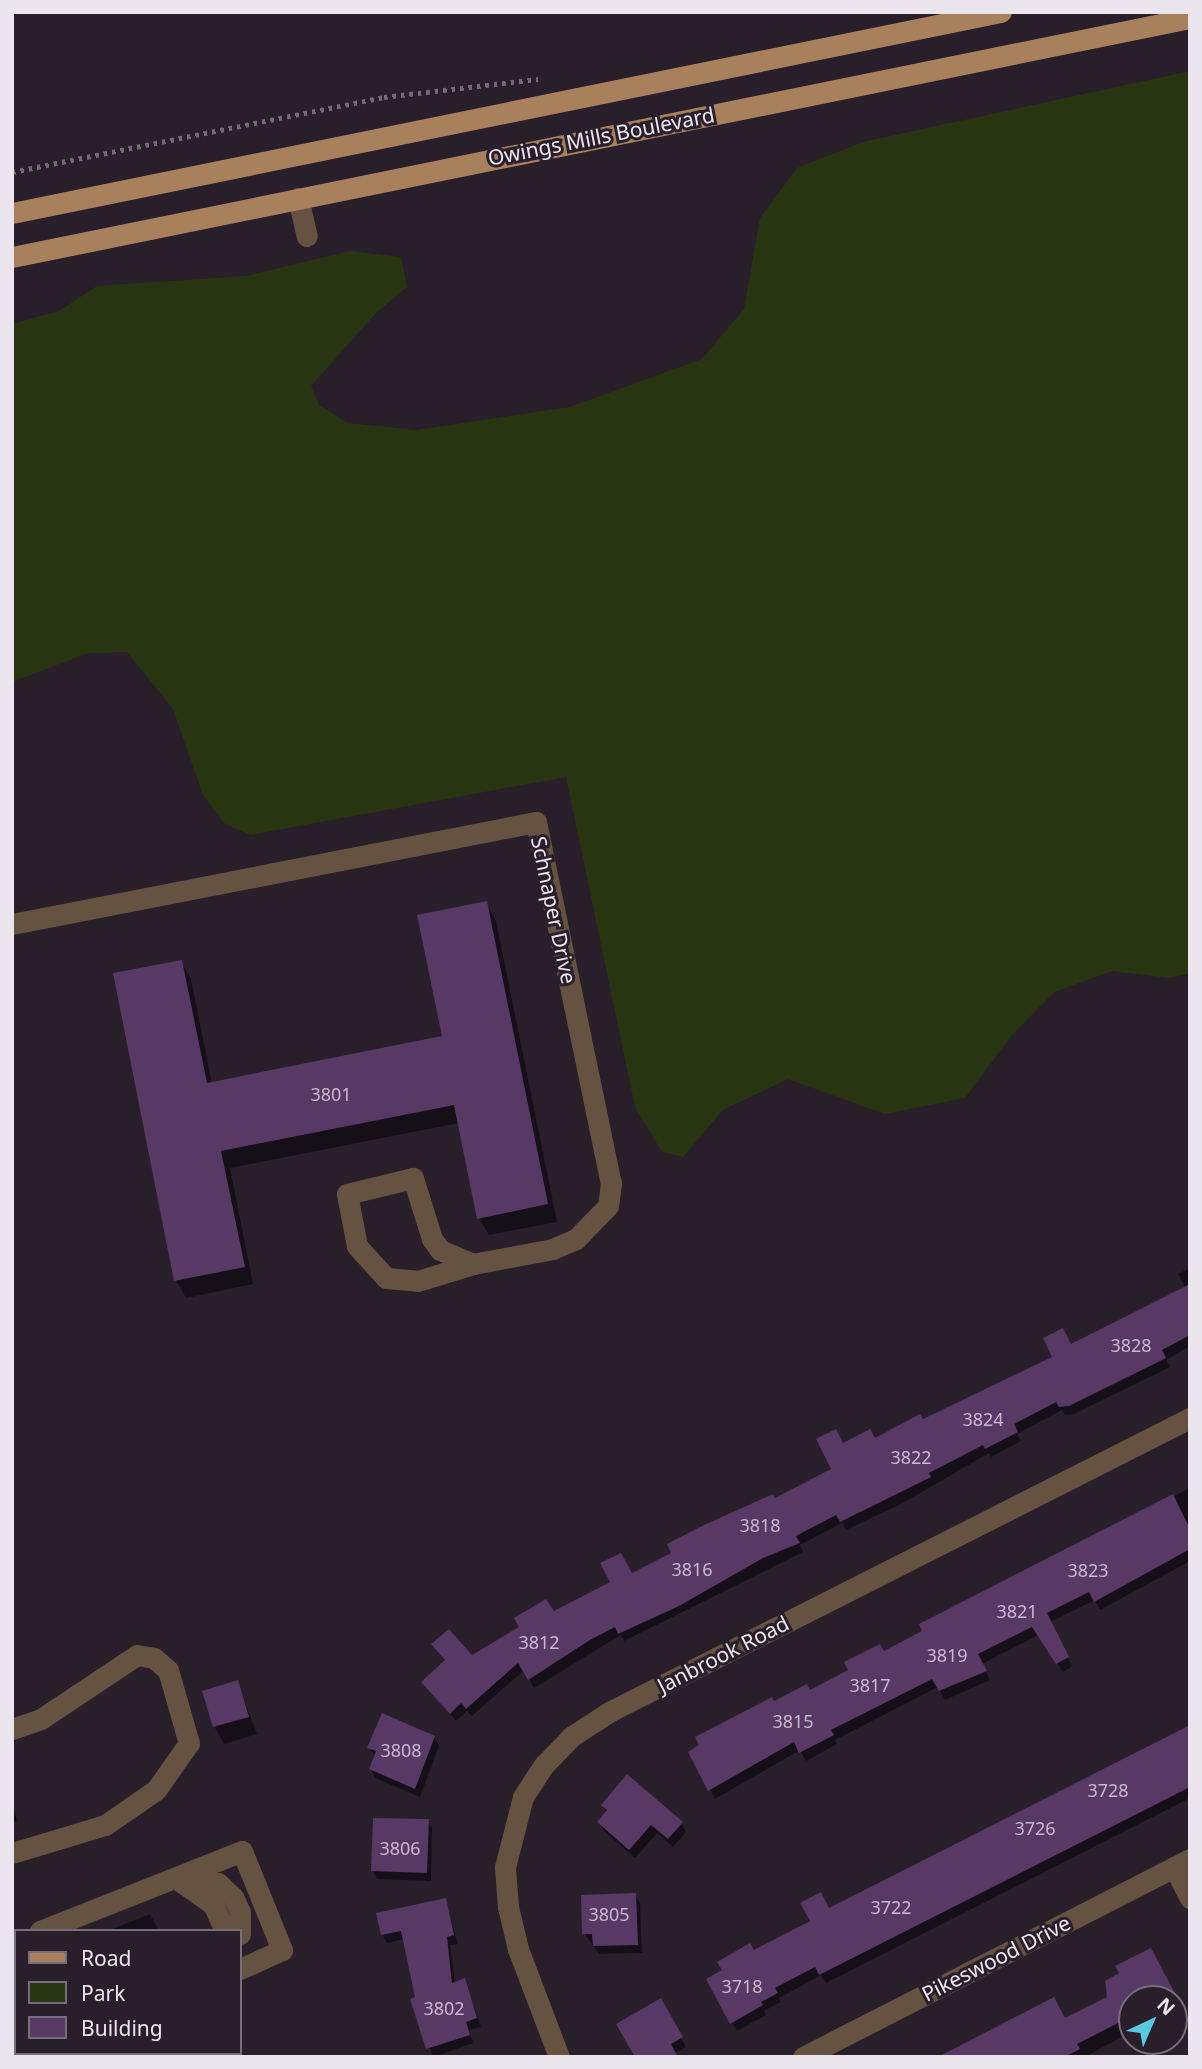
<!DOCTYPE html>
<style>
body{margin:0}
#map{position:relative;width:1202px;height:2069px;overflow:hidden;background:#281f2b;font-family:"Noto Sans",sans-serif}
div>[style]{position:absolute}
.green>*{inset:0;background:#273611}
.shadow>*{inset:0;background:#0007}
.building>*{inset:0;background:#583865}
.path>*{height:4.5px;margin-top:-2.25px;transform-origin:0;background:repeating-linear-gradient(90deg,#726b75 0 3.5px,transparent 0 8.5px)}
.minor>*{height:21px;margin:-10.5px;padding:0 10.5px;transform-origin:10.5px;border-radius:10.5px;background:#665241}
.major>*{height:21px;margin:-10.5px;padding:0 10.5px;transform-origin:10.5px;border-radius:10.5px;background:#a9805c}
span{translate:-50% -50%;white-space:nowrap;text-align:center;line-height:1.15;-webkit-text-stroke:6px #281f2b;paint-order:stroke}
.number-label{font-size:18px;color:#c6bacc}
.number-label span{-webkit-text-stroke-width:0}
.street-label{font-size:21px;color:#ebe6ee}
.frame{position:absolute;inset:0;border:14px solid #ebe6ee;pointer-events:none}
.legend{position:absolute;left:14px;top:1929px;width:228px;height:126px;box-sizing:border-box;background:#281f2b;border:2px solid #766f79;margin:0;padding:9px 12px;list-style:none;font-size:21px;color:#ebe6ee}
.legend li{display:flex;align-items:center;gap:14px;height:35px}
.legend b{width:35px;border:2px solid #766f79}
.north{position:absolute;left:1118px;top:1985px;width:70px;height:70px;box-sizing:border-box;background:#281f2b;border:2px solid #766f79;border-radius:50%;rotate:44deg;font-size:19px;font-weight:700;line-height:28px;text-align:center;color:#ebe6ee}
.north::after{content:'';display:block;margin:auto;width:24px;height:32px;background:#58c9e3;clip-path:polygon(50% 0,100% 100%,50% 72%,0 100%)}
</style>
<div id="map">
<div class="green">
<div style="clip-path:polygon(1190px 71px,1190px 973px,1169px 978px,1112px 971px,1054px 992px,1011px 1036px,965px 1098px,885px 1114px,788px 1079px,723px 1110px,683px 1157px,662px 1152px,635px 1107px,566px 777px,250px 835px,224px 823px,203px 795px,173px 709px,127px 652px,88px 653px,12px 682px,12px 324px,59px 311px,97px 286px,246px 276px,350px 251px,401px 257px,407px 287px,376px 313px,311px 386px,319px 405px,348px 423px,416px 430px,570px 407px,702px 359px,744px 309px,760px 218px,797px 168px,863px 142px)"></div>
</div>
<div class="shadow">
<div style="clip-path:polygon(486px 903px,496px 921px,557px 1222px,489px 1235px,479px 1218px,459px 1123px,230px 1168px,253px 1284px,186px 1298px,176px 1280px,181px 962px,191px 979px,212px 1084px,444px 1038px)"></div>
<div style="clip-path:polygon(1190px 1268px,1190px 1346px,1166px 1360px,1170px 1367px,1074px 1414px,1065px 1415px,1062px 1410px,1017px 1434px,1021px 1441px,991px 1457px,989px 1453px,903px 1503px,846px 1530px,842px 1523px,800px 1545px,803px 1552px,624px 1641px,621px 1635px,534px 1688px,524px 1670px,472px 1716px,467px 1711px,456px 1721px,423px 1682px,446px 1661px,433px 1645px,472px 1657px,834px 1470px,843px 1445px,875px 1441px,1074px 1352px,1186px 1288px,1178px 1274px)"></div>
<div style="clip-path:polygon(1190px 1488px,1190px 1561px,1100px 1610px,1095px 1600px,1050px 1622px,1072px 1666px,1063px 1672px,1038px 1635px,982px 1664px,990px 1680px,945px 1700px,938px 1687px,835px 1740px,837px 1744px,806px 1761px,800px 1750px,715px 1799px,690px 1752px,732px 1720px,806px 1686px,809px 1692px,925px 1632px,921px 1625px)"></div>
<div style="clip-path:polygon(237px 1682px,257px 1734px,224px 1744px,214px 1726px)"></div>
<div style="clip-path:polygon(1190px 1725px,1190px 1798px,826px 1983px,821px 1975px,779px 1998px,781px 2002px,764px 2011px,766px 2015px,737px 2031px,708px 1980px,828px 1910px)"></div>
<div style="clip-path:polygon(434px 1737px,439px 1746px,420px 1797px,375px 1778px,371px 1769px,376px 1757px,369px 1748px)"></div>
<div style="clip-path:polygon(12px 1801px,17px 1821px,12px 1822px)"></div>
<div style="clip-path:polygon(603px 1805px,681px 1823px,686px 1832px,673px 1847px,657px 1833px,635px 1858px,604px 1831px,599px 1822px,607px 1813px)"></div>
<div style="clip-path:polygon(428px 1821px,432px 1829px,431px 1881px,377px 1879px,373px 1870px)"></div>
<div style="clip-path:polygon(635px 1895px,640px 1903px,642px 1953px,599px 1954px,584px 1933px)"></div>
<div style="clip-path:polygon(445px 1900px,458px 1944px,450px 1945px,455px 1983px,464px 1980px,481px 2027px,469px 2030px,473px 2043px,433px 2057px,412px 2000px,417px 1998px,404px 1939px,387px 1943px,382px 1934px)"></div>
<div style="clip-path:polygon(150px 1914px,159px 1931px,107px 1931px)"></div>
<div style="clip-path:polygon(1157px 1961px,1189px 2024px,1174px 2032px,1174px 1999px,1132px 1999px,1132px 2031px,1085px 2057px,950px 2057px,1065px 2020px,1109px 1998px)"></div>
<div style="clip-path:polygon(660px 2001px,686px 2047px,675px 2053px,637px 2057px)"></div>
</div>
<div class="building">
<div style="clip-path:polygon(487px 901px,548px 1204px,477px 1219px,454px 1105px,221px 1151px,245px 1267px,174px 1281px,113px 973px,182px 960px,207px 1083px,442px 1036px,417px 915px)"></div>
<div style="clip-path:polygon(1190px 1284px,1190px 1335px,1162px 1350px,1166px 1358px,1069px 1406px,1059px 1407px,1056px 1402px,1014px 1424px,1018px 1432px,985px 1449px,983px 1445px,929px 1473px,931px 1477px,840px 1522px,836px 1515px,796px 1536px,800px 1543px,763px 1558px,679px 1606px,618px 1634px,615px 1627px,590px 1640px,528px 1680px,518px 1663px,466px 1709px,461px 1703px,450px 1714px,421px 1682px,445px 1660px,431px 1644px,449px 1629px,472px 1655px,519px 1627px,514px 1618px,546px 1599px,554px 1611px,610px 1582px,600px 1563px,621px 1553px,632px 1573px,671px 1553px,667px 1544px,702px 1526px,773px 1494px,775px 1498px,831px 1469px,816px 1439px,836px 1429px,843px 1443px,870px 1429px,875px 1438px,920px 1414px,923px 1419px,1052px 1357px,1043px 1338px,1063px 1328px,1071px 1344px)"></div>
<div style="clip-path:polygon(1173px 1494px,1190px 1529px,1190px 1549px,1094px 1602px,1089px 1592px,1047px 1613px,1069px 1657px,1056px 1664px,1032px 1627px,978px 1654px,987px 1671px,939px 1691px,932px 1679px,831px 1730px,834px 1735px,799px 1753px,794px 1742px,708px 1791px,688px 1752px,699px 1745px,695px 1737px,772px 1697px,774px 1701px,807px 1684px,810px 1690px,848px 1670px,844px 1662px,880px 1644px,884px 1651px,922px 1631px,919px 1624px)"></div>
<div style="clip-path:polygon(238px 1680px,249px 1717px,213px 1727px,202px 1691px)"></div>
<div style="clip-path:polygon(382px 1713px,435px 1736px,415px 1789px,369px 1769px,376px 1751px,367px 1748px)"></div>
<div style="clip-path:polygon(1190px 1725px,1190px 1787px,819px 1975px,815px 1967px,775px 1988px,778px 1993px,761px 2002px,763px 2005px,730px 2024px,706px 1979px,722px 1970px,717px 1962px,750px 1943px,754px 1950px,810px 1921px,800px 1903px,821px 1892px,829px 1908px)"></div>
<div style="clip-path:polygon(627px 1774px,683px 1822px,668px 1839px,651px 1825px,629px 1850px,597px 1822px,607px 1810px,601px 1805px)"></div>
<div style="clip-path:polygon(373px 1818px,429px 1819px,427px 1873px,371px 1871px)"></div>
<div style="clip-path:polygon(636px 1893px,638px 1945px,593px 1946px,592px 1934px,582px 1934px,581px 1895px)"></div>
<div style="clip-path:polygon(446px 1898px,454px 1935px,447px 1937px,452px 1983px,465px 1978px,477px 2018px,466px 2022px,470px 2035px,426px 2049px,410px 1999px,415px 1997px,401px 1931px,381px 1935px,376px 1913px)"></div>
<div style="clip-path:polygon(1151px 1948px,1178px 1999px,1132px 1999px,1132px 2037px,1124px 2020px,1077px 2044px,1080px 2049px,1064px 2057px,938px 2057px,1054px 1997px,1065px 2018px,1107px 1997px,1105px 1981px,1119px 1973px,1115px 1966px)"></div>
<div style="clip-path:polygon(661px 1998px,683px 2037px,671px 2044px,678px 2057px,635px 2057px,616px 2024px)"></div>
</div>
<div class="path">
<div style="left:12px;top:172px;width:379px;rotate:-11.4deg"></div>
<div style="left:384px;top:97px;width:155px;rotate:-6.7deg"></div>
</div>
<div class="minor">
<div style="left:298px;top:198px;width:39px;rotate:77deg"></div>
<div style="left:12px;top:924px;width:534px;rotate:-11.02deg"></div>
<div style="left:536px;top:822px;width:369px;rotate:78.3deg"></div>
<div style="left:611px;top:1183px;width:23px;rotate:97deg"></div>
<div style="left:608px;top:1206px;width:46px;rotate:134.1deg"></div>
<div style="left:576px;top:1239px;width:25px;rotate:157deg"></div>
<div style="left:553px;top:1249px;width:81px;rotate:169.4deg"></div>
<div style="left:473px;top:1264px;width:36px;rotate:-157deg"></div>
<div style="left:440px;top:1250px;width:14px;rotate:-126deg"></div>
<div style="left:432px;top:1239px;width:64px;rotate:-107.3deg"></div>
<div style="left:413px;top:1178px;width:68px;rotate:166.4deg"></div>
<div style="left:347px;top:1194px;width:53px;rotate:79.1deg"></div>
<div style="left:357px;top:1246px;width:43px;rotate:47.8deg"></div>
<div style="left:386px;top:1278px;width:32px;rotate:5deg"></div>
<div style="left:418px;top:1281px;width:58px;rotate:-17.2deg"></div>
<div style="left:12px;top:1729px;width:31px;rotate:-19deg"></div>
<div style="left:41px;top:1719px;width:115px;rotate:-33.7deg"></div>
<div style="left:137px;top:1655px;width:17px;rotate:10deg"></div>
<div style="left:154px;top:1658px;width:18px;rotate:41deg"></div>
<div style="left:168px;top:1670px;width:76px;rotate:74deg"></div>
<div style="left:189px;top:1743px;width:57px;rotate:125.1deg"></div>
<div style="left:156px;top:1790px;width:62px;rotate:145.5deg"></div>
<div style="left:105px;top:1825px;width:97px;rotate:163.2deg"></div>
<div style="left:1174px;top:1867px;width:35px;rotate:63deg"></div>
<div style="left:176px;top:1878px;width:42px;rotate:6.8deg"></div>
<div style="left:218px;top:1883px;width:21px;rotate:43deg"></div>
<div style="left:233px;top:1897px;width:17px;rotate:65deg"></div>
<div style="left:240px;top:1912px;width:22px;rotate:90deg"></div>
<div style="left:181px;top:1882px;width:39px;rotate:35deg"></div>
<div style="left:213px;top:1904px;width:30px;rotate:66deg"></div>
<div style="left:40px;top:1931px;width:217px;rotate:-21.6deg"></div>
<div style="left:242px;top:1851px;width:107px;rotate:68deg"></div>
<div style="left:282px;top:1950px;width:46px;rotate:155.7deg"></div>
<div style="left:12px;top:1942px;width:4px;rotate:-27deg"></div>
<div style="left:52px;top:2057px;width:8px;rotate:-30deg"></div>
<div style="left:559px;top:2057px;width:116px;rotate:-110.8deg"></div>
<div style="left:518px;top:1949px;width:43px;rotate:-103.4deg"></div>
<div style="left:508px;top:1907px;width:40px;rotate:-94.3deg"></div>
<div style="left:505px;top:1867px;width:72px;rotate:-75.6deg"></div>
<div style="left:523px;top:1797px;width:38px;rotate:-57deg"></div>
<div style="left:544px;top:1765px;width:40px;rotate:-46deg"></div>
<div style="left:572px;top:1736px;width:46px;rotate:-32.7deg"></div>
<div style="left:611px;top:1711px;width:649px;rotate:-26.84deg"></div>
<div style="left:803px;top:2057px;width:435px;rotate:-27.1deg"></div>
</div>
<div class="major">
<div style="left:12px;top:213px;width:1009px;rotate:-11.49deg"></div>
<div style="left:12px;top:257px;width:1202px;rotate:-11.47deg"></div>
</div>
<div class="number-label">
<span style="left:331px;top:1094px">3801</span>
<span style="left:1131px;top:1345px">3828</span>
<span style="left:983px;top:1419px">3824</span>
<span style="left:911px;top:1457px">3822</span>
<span style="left:760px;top:1525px">3818</span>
<span style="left:692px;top:1569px">3816</span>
<span style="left:1088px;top:1570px">3823</span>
<span style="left:1017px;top:1611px">3821</span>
<span style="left:539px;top:1642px">3812</span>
<span style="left:947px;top:1655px">3819</span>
<span style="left:870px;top:1685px">3817</span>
<span style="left:793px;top:1721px">3815</span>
<span style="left:401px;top:1750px">3808</span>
<span style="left:1108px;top:1790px">3728</span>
<span style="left:1035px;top:1828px">3726</span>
<span style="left:400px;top:1848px">3806</span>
<span style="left:891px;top:1907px">3722</span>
<span style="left:609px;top:1914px">3805</span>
<span style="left:742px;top:1986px">3718</span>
<span style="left:444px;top:2008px">3802</span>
</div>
<div class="street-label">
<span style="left:601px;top:136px;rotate:-11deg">Owings Mills Boulevard</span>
<span style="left:554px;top:910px;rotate:78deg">Schnaper Drive</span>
<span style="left:723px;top:1654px;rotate:-27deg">Janbrook Road</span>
<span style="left:996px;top:1958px;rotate:-27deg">Pikeswood Drive</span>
</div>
<div class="frame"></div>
<ul class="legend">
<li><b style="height:9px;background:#a9805c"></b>Road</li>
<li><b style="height:19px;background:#273611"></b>Park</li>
<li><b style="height:19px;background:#583865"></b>Building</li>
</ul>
<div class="north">N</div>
</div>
